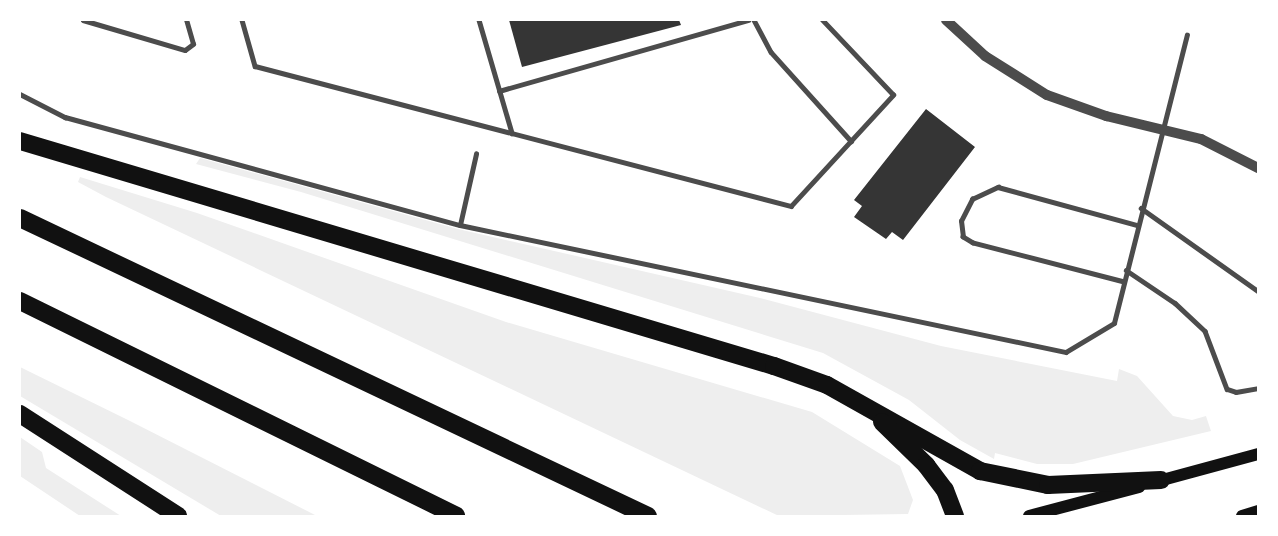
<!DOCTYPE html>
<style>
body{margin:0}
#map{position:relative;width:1278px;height:536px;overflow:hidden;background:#fff;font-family:Ubuntu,sans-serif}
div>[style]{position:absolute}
.green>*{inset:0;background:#eee}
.building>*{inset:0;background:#353535}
.service>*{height:4.5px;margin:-2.25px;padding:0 2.25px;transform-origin:2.25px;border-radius:2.25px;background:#4c4c4c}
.tertiary>*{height:10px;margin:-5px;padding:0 5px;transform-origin:5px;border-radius:5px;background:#4c4c4c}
.secondary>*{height:12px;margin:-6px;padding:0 6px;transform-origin:6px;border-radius:6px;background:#111}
.motorway>*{height:18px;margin:-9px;padding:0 9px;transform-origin:9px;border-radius:9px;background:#111}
span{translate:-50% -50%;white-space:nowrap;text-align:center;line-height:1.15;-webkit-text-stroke:4.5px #fff;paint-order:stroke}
.frame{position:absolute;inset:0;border:21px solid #fff;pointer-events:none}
</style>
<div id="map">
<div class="green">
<div style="clip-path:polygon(200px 158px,458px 229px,760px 298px,941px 346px,1117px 381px,1119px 369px,1137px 376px,1173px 416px,1192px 420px,1206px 416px,1211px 431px,1073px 464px,1037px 464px,995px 453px,994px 459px,960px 440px,909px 400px,823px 353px,301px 192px,196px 164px)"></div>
<div style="clip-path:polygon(80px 177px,197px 213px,506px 322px,812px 412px,900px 466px,913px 500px,908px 514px,779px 516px,106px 197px,78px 182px)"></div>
<div style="clip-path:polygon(20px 367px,128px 420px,317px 516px,221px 516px,20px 396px)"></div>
<div style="clip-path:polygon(20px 437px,42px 452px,46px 468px,121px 516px,80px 516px,20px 476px)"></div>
</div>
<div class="building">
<div style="clip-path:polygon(509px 20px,679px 20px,681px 25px,522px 67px)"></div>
<div style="clip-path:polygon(926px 109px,975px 147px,903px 240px,892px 232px,886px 239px,854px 217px,862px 206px,854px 200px)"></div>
</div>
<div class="service">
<div style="left:83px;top:20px;width:106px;rotate:16.4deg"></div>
<div style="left:185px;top:50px;width:10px;rotate:-37deg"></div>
<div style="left:193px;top:44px;width:25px;rotate:-106deg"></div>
<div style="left:242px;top:20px;width:48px;rotate:74.2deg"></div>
<div style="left:255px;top:66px;width:554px;rotate:14.64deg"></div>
<div style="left:791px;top:206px;width:151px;rotate:-47.4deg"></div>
<div style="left:893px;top:95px;width:103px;rotate:-133.4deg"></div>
<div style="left:479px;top:20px;width:118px;rotate:73.7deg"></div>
<div style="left:754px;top:20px;width:36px;rotate:62deg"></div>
<div style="left:771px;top:52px;width:120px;rotate:48deg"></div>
<div style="left:499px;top:91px;width:259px;rotate:-15.9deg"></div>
<div style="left:20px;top:94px;width:51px;rotate:27.1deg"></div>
<div style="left:65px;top:117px;width:409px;rotate:15.3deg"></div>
<div style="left:460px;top:225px;width:619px;rotate:11.84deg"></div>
<div style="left:1066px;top:352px;width:56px;rotate:-31.1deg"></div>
<div style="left:1114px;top:323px;width:297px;rotate:-75.8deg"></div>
<div style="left:1141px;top:208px;width:143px;rotate:35.4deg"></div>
<div style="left:460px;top:225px;width:73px;rotate:-77.3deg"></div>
<div style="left:1126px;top:270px;width:59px;rotate:34deg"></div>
<div style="left:1175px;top:303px;width:41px;rotate:43deg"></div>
<div style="left:1205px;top:331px;width:62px;rotate:69.2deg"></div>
<div style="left:1227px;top:389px;width:9px;rotate:18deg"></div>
<div style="left:1236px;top:392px;width:22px;rotate:-10deg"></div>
<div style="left:1124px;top:282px;width:156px;rotate:-165.5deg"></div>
<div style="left:973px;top:243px;width:12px;rotate:-149deg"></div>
<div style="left:963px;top:237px;width:16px;rotate:-97deg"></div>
<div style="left:961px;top:221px;width:25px;rotate:-63deg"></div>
<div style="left:972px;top:199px;width:29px;rotate:-25deg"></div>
<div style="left:998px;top:187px;width:144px;rotate:15.3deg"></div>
</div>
<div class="tertiary">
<div style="left:946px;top:20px;width:53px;rotate:42.7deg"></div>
<div style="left:985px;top:56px;width:73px;rotate:32.2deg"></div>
<div style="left:1047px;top:95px;width:63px;rotate:19.6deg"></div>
<div style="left:1106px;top:116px;width:98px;rotate:13.6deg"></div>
<div style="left:1201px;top:139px;width:64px;rotate:27deg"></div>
</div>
<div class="secondary">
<div style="left:1155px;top:482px;width:107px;rotate:-15.2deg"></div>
<div style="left:1029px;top:516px;width:114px;rotate:-14.8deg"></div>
<div style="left:1242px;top:516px;width:17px;rotate:-17deg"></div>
</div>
<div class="motorway">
<div style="left:20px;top:141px;width:787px;rotate:16.62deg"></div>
<div style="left:774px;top:366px;width:56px;rotate:19.7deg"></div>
<div style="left:827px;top:385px;width:176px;rotate:29.3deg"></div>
<div style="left:980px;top:471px;width:69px;rotate:11.6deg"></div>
<div style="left:1048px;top:485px;width:113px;rotate:-2.5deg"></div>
<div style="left:20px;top:218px;width:695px;rotate:25.39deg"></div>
<div style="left:20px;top:301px;width:486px;rotate:26.2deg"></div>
<div style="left:20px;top:414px;width:188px;rotate:32.8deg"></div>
<div style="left:882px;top:422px;width:62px;rotate:44.3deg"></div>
<div style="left:926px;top:465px;width:31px;rotate:53deg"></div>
<div style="left:945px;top:490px;width:28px;rotate:69deg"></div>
</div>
<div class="frame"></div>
</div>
